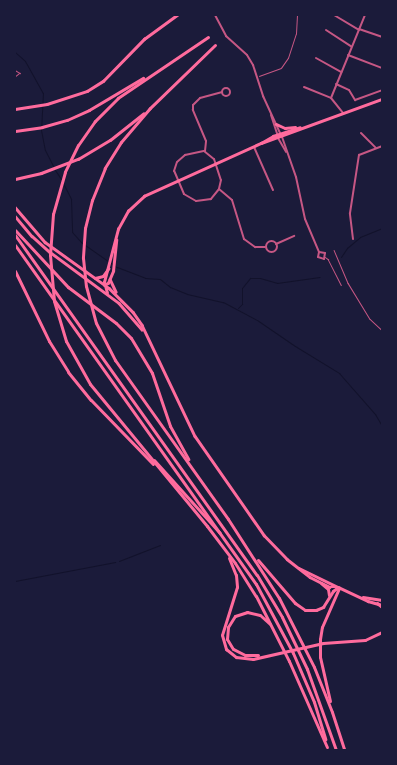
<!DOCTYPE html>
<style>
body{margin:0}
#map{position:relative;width:397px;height:765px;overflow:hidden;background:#1b1b3a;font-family:Commissioner,sans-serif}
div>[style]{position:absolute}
.stream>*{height:1px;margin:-0.5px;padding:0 0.5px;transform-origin:0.5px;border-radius:0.5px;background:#12122b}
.service>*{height:0.5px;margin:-0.25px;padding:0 0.25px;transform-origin:0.25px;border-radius:0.25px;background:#c65784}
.minor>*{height:2px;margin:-1px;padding:0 1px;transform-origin:1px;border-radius:1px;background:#c65784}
.minor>.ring{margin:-1px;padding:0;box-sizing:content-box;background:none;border:2px solid #c65784;border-radius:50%}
.tertiary>*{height:2px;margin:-1px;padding:0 1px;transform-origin:1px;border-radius:1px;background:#c65784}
.secondary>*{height:2.5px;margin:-1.25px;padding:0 1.25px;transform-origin:1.25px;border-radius:1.25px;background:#ff6b9d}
.motorway>*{height:3px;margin:-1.5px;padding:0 1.5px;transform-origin:1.5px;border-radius:1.5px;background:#ff6b9d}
span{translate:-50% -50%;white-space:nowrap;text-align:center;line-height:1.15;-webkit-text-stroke:5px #1b1b3a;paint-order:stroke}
.frame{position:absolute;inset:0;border:16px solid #1b1b3a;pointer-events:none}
</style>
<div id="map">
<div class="stream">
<div style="left:15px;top:52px;width:13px;rotate:42deg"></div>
<div style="left:25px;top:61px;width:37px;rotate:61deg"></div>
<div style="left:43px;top:93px;width:37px;rotate:93deg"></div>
<div style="left:41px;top:130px;width:20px;rotate:79deg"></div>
<div style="left:45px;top:150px;width:18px;rotate:63deg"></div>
<div style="left:55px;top:170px;width:11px;rotate:56deg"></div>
<div style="left:63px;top:183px;width:18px;rotate:63deg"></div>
<div style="left:71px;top:199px;width:33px;rotate:88deg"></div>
<div style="left:72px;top:232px;width:15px;rotate:48deg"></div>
<div style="left:85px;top:245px;width:39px;rotate:35deg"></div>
<div style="left:117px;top:267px;width:30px;rotate:21deg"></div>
<div style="left:145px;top:278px;width:15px;rotate:4deg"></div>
<div style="left:160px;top:279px;width:13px;rotate:39deg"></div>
<div style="left:170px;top:287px;width:18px;rotate:22deg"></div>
<div style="left:187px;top:294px;width:37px;rotate:13deg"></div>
<div style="left:223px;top:302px;width:38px;rotate:28deg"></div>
<div style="left:257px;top:320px;width:46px;rotate:34.4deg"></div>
<div style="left:295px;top:346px;width:52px;rotate:31.5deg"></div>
<div style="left:339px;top:373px;width:55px;rotate:48.7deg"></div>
<div style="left:375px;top:414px;width:14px;rotate:60deg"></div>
<div style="left:341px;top:257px;width:11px;rotate:-56deg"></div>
<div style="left:347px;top:248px;width:17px;rotate:-40deg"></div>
<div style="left:360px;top:237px;width:24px;rotate:-22deg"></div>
<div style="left:238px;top:308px;width:6px;rotate:-45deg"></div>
<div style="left:242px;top:304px;width:16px;rotate:-90deg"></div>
<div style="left:242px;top:288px;width:13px;rotate:-51deg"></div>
<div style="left:250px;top:278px;width:10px"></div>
<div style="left:260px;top:278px;width:18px;rotate:16deg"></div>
<div style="left:277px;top:283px;width:43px;rotate:-7.9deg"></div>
<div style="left:119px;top:561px;width:44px;rotate:-21.3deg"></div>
<div style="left:15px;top:581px;width:102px;rotate:-10.8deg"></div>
</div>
<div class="service">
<div style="left:15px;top:70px;width:6px;rotate:31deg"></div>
<div style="left:20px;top:73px;width:6px;rotate:141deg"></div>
<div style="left:259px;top:76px;width:23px;rotate:-20deg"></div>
<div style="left:281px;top:68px;width:12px;rotate:-55deg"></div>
<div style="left:288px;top:58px;width:25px;rotate:-72deg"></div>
<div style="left:296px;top:34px;width:19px;rotate:-87deg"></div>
<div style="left:334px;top:250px;width:36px;rotate:67deg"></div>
<div style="left:348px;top:283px;width:42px;rotate:58.6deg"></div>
<div style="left:370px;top:319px;width:16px;rotate:43deg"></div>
<div style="left:325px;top:257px;width:4px;rotate:34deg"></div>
<div style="left:328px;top:259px;width:29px;rotate:63deg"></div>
</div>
<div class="minor">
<div style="left:334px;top:15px;width:29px;rotate:31deg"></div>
<div style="left:359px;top:29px;width:24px;rotate:19deg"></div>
<div style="left:326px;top:30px;width:30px;rotate:33deg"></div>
<div style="left:348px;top:55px;width:36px;rotate:21deg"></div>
<div style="left:316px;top:58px;width:29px;rotate:29deg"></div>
<div style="left:336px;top:84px;width:14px;rotate:25deg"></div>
<div style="left:349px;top:90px;width:12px;rotate:59deg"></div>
<div style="left:355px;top:100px;width:29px;rotate:-20deg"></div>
<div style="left:304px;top:87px;width:29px;rotate:22deg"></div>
<div class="ring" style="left:222px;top:88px;width:6px;height:6px"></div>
<div style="left:331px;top:98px;width:90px;rotate:-67.7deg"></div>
<div style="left:331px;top:98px;width:19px;rotate:51deg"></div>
<div style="left:361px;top:133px;width:21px;rotate:45deg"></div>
<div style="left:281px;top:134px;width:46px;rotate:70.8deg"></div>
<div style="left:296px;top:177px;width:43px;rotate:77.9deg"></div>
<div style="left:305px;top:219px;width:36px;rotate:67deg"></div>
<div style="left:319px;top:252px;width:5px;rotate:101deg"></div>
<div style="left:318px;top:257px;width:6px;rotate:18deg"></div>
<div style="left:324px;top:259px;width:6px;rotate:-81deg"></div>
<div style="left:325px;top:253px;width:6px;rotate:-171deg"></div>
<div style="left:278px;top:138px;width:16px;rotate:60deg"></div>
<div style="left:254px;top:147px;width:47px;rotate:66.2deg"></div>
<div style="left:204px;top:151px;width:13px;rotate:39deg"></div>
<div style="left:214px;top:159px;width:22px;rotate:72deg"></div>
<div style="left:221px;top:180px;width:9px;rotate:103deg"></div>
<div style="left:219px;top:189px;width:13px;rotate:129deg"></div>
<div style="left:211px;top:199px;width:15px;rotate:172deg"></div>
<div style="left:196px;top:201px;width:14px;rotate:-150deg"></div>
<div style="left:184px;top:194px;width:25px;rotate:-113deg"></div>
<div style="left:174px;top:171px;width:9px;rotate:-72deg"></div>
<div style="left:177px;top:162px;width:11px;rotate:-41deg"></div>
<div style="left:185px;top:155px;width:19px;rotate:-12deg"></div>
<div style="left:205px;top:151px;width:10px;rotate:-84deg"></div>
<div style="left:206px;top:141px;width:34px;rotate:-113deg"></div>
<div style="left:193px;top:110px;width:5px;rotate:-90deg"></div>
<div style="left:193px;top:105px;width:10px;rotate:-45deg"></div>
<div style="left:200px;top:98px;width:23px;rotate:-15deg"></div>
<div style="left:219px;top:189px;width:17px;rotate:40deg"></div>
<div style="left:232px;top:200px;width:41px;rotate:72.9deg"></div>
<div style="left:244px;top:239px;width:14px;rotate:36deg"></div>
<div style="left:255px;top:247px;width:10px"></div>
<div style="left:353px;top:239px;width:26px;rotate:-97deg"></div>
<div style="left:350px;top:213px;width:59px;rotate:-81.2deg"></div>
<div style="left:359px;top:155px;width:25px;rotate:-21deg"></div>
<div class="ring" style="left:265.5px;top:240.5px;width:9px;height:9px"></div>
<div style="left:276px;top:244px;width:20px;rotate:-24deg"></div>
</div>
<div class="tertiary">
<div style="left:215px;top:15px;width:24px;rotate:62deg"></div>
<div style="left:226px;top:36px;width:28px;rotate:42deg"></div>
<div style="left:247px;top:55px;width:12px;rotate:59deg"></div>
<div style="left:253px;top:65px;width:33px;rotate:72deg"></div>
<div style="left:263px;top:96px;width:41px;rotate:65.3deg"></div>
<div style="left:271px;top:115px;width:20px;rotate:72deg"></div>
</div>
<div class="secondary">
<div style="left:15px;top:109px;width:32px;rotate:-9deg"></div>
<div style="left:47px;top:104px;width:42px;rotate:-18deg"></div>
<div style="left:87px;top:91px;width:19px;rotate:-32deg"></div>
<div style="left:103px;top:81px;width:59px;rotate:-45.7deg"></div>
<div style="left:144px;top:39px;width:41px;rotate:-36deg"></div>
<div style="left:276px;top:124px;width:10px;rotate:24deg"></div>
<div style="left:285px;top:128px;width:10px;rotate:-6deg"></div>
<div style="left:261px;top:143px;width:14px;rotate:-30deg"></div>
<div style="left:273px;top:136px;width:28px;rotate:-18deg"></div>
<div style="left:15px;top:207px;width:46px;rotate:49.4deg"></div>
<div style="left:45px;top:242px;width:79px;rotate:35.7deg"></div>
<div style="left:109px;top:288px;width:34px;rotate:45deg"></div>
<div style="left:133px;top:312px;width:16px;rotate:55deg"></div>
<div style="left:142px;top:325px;width:123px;rotate:64.5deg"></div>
<div style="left:195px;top:436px;width:121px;rotate:55.1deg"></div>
<div style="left:264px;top:535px;width:33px;rotate:46deg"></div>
<div style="left:287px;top:559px;width:29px;rotate:38deg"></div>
<div style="left:310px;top:577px;width:22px;rotate:27deg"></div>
<div style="left:330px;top:587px;width:8px"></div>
<div style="left:338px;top:587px;width:33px;rotate:25deg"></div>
<div style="left:368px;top:601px;width:15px;rotate:16deg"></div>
<div style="left:15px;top:216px;width:26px;rotate:50deg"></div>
<div style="left:32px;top:236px;width:24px;rotate:42deg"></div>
<div style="left:50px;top:252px;width:86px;rotate:36.5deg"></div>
<div style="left:119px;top:303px;width:35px;rotate:49deg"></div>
<div style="left:95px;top:278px;width:8px;rotate:-14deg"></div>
<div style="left:103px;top:276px;width:9px;rotate:-54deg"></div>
<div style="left:110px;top:279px;width:14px;rotate:65deg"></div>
<div style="left:104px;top:285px;width:4px;rotate:-27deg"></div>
<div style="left:108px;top:283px;width:13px;rotate:-67deg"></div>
<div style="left:113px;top:271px;width:31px;rotate:-84deg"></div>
<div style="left:107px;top:293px;width:11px;rotate:-105deg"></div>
<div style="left:104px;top:282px;width:55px;rotate:-75.2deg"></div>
<div style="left:118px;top:229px;width:21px;rotate:-61deg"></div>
<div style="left:128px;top:211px;width:22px;rotate:-43deg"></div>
<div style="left:144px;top:196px;width:128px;rotate:-24.4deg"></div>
<div style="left:261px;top:143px;width:129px;rotate:-20deg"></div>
<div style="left:299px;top:568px;width:43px;rotate:26deg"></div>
<div style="left:363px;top:597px;width:19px;rotate:9deg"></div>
</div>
<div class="motorway">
<div style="left:208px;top:37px;width:109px;rotate:145.9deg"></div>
<div style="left:118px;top:98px;width:33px;rotate:135deg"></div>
<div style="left:95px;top:121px;width:29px;rotate:125deg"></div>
<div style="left:78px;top:145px;width:30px;rotate:116deg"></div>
<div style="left:65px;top:172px;width:44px;rotate:105.9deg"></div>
<div style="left:53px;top:214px;width:41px;rotate:94.2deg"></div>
<div style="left:50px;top:255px;width:46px;rotate:85deg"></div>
<div style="left:54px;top:301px;width:42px;rotate:73.3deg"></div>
<div style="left:66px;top:341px;width:49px;rotate:60.8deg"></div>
<div style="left:90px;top:384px;width:184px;rotate:50.5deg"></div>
<div style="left:207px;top:526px;width:46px;rotate:52.9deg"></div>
<div style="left:235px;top:563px;width:39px;rotate:58deg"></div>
<div style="left:256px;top:596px;width:73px;rotate:63.1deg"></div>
<div style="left:289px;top:661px;width:94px;rotate:66.2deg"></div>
<div style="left:215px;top:45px;width:91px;rotate:135.9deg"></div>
<div style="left:150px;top:108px;width:45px;rotate:130.5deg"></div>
<div style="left:121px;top:142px;width:31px;rotate:122deg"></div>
<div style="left:105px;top:168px;width:35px;rotate:112deg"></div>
<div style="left:92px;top:200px;width:29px;rotate:104deg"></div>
<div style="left:85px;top:228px;width:30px;rotate:94deg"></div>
<div style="left:83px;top:258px;width:28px;rotate:84deg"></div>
<div style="left:86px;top:286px;width:38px;rotate:75deg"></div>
<div style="left:96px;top:323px;width:42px;rotate:62.8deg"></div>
<div style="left:115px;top:360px;width:195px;rotate:54.6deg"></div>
<div style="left:228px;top:519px;width:94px;rotate:57.2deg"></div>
<div style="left:279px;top:598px;width:77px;rotate:63.1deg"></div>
<div style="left:314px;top:667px;width:48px;rotate:68.2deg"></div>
<div style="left:332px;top:712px;width:40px;rotate:72deg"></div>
<div style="left:15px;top:131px;width:27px;rotate:-8deg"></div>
<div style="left:42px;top:127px;width:26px;rotate:-16deg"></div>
<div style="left:67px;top:120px;width:24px;rotate:-24deg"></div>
<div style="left:89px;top:110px;width:63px;rotate:-30.7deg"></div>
<div style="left:15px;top:179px;width:27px;rotate:-13deg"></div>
<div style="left:41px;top:173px;width:40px;rotate:-21deg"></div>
<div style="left:78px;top:159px;width:37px;rotate:-31deg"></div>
<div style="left:110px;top:140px;width:43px;rotate:-38.5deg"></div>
<div style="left:15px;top:230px;width:78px;rotate:47.1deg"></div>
<div style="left:68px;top:287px;width:60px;rotate:36.9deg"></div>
<div style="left:116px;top:323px;width:21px;rotate:45deg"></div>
<div style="left:131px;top:338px;width:41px;rotate:59deg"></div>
<div style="left:152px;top:373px;width:56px;rotate:71.2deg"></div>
<div style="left:170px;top:426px;width:38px;rotate:61deg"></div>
<div style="left:15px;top:235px;width:417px;rotate:54.6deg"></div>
<div style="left:257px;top:575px;width:49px;rotate:59.2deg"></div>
<div style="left:282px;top:617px;width:58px;rotate:64.3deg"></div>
<div style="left:307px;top:669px;width:86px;rotate:70.3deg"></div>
<div style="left:15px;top:245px;width:416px;rotate:54.6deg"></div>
<div style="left:256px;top:584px;width:78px;rotate:61.8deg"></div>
<div style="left:293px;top:653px;width:53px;rotate:66.8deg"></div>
<div style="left:314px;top:702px;width:39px;rotate:73deg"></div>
<div style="left:15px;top:271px;width:78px;rotate:64.1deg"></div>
<div style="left:49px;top:341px;width:36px;rotate:58deg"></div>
<div style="left:68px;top:372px;width:36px;rotate:51deg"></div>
<div style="left:91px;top:400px;width:89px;rotate:45.9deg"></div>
<div style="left:154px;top:460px;width:98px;rotate:47.9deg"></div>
<div style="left:229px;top:558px;width:18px;rotate:68deg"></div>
<div style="left:236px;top:575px;width:12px;rotate:85deg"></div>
<div style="left:237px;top:587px;width:50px;rotate:107.4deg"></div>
<div style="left:222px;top:635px;width:15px;rotate:74deg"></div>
<div style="left:226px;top:649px;width:13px;rotate:39deg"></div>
<div style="left:236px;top:657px;width:17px;rotate:7deg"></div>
<div style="left:253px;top:659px;width:72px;rotate:-12.9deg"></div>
<div style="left:323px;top:643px;width:42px;rotate:-4.1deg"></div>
<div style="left:365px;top:640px;width:19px;rotate:-25deg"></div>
<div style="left:258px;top:560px;width:57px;rotate:49.3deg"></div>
<div style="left:295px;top:603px;width:12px;rotate:35deg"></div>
<div style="left:305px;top:610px;width:11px"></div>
<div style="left:316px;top:610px;width:8px;rotate:-23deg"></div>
<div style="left:323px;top:607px;width:19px;rotate:-58deg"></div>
<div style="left:333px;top:591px;width:6px;rotate:-39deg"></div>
<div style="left:321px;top:583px;width:9px;rotate:41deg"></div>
<div style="left:328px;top:589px;width:6px;rotate:81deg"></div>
<div style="left:377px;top:603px;width:6px;rotate:39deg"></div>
<div style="left:258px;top:655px;width:13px;rotate:180deg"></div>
<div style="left:245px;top:655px;width:13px;rotate:-153deg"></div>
<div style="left:233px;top:649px;width:12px;rotate:-121deg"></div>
<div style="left:227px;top:639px;width:12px;rotate:-85deg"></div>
<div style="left:228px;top:627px;width:13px;rotate:-58deg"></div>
<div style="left:235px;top:616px;width:13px;rotate:-18deg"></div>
<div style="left:247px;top:612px;width:13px;rotate:13deg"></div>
<div style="left:260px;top:615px;width:13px;rotate:42deg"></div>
<div style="left:330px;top:701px;width:45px;rotate:-102.8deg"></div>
<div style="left:320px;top:657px;width:18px;rotate:-90deg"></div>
<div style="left:320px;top:639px;width:12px;rotate:-81deg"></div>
<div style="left:322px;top:627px;width:43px;rotate:-66.4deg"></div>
</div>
<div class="frame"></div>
</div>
